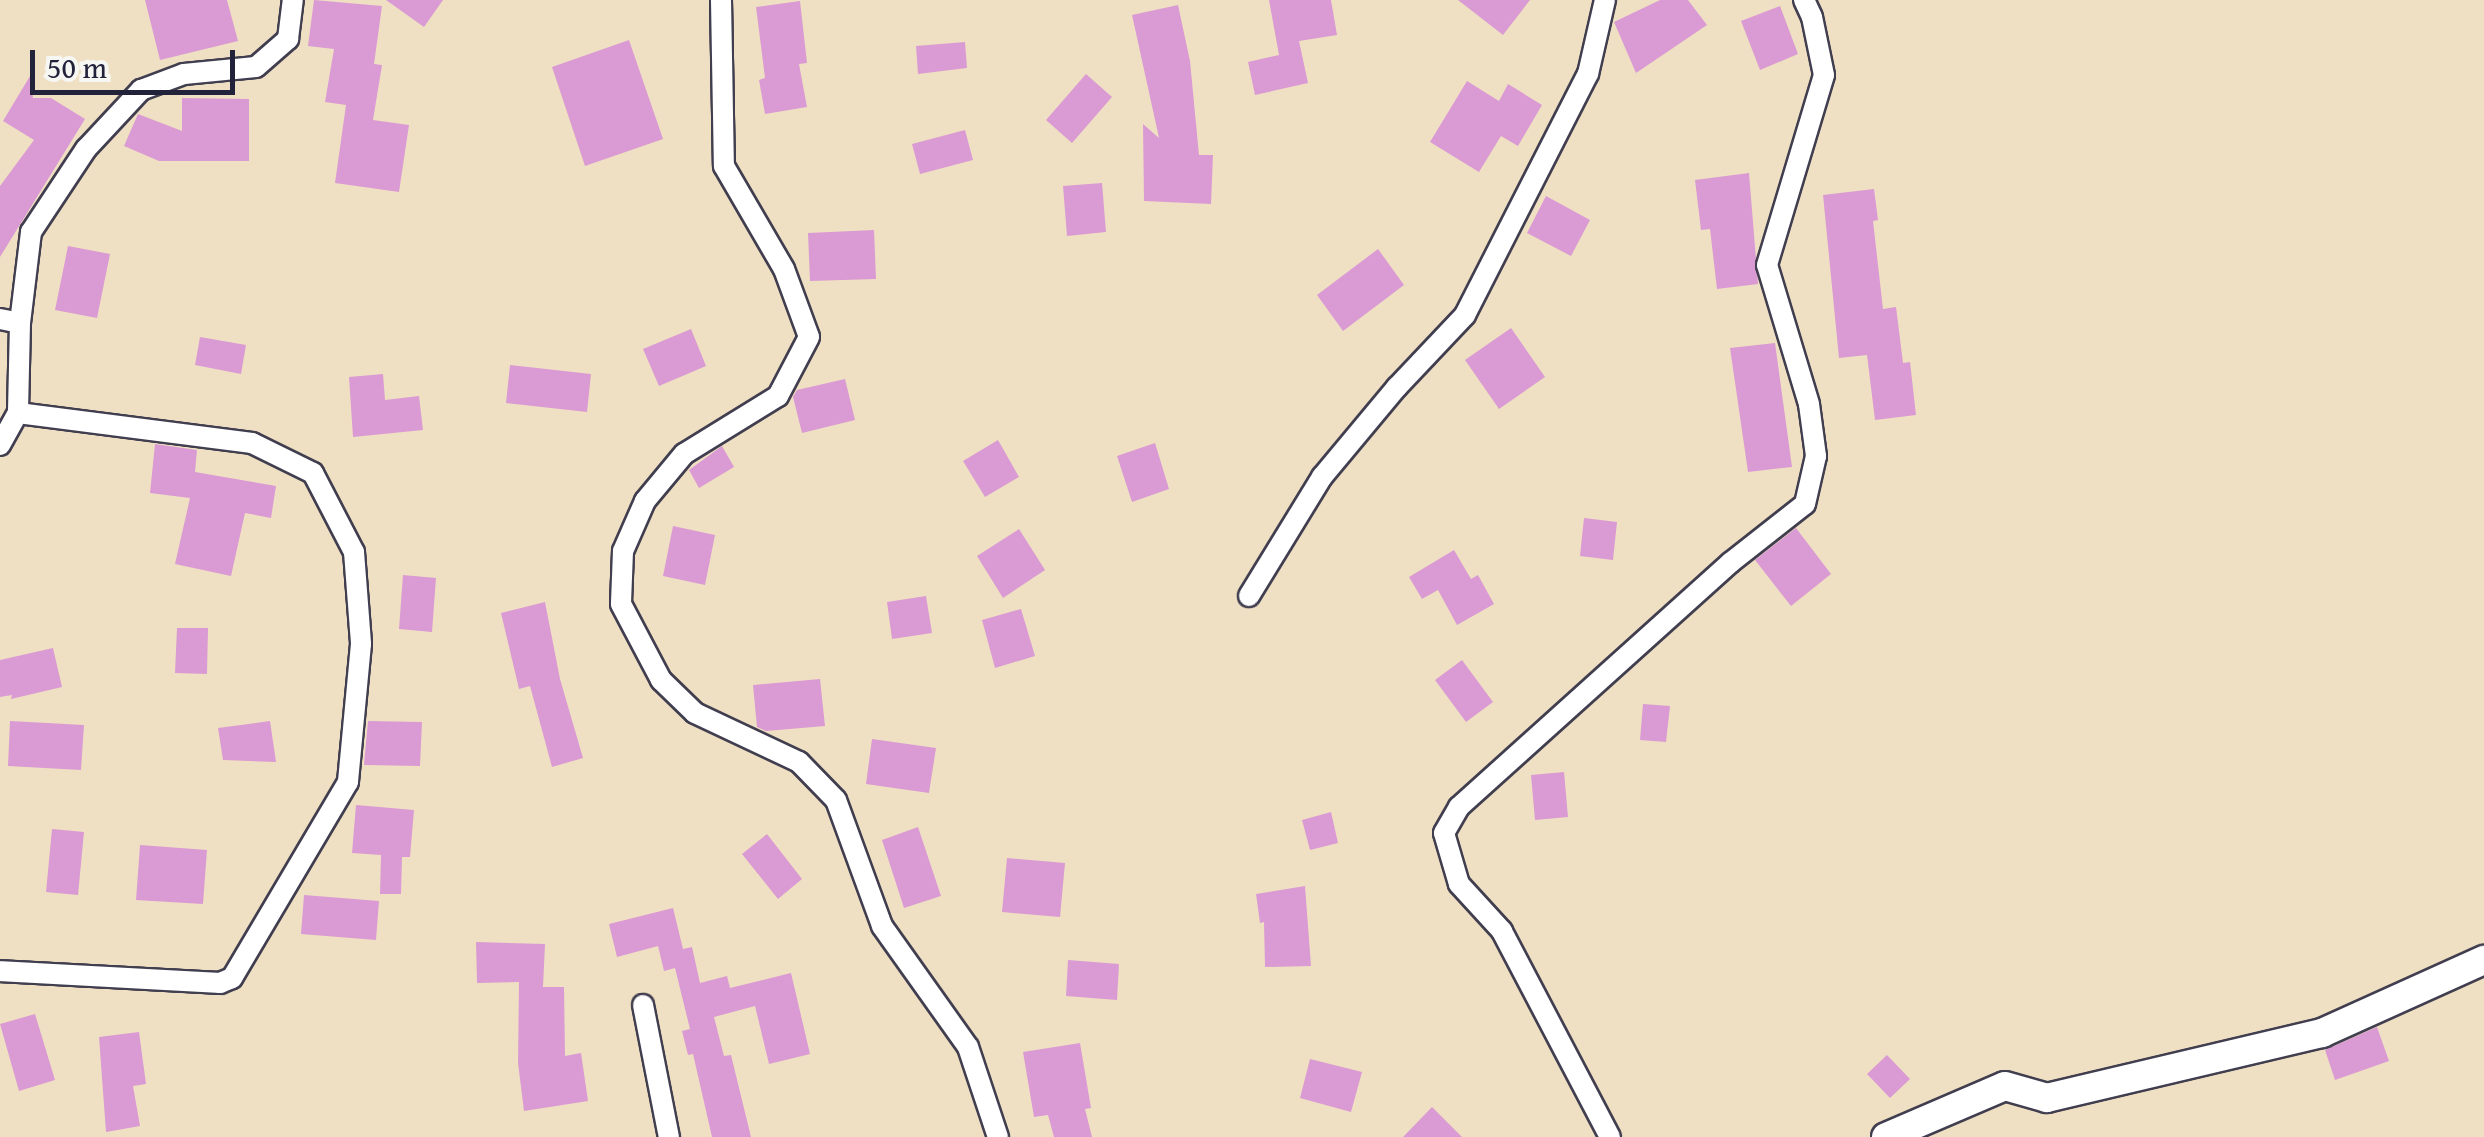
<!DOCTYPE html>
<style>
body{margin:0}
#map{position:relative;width:2484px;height:1137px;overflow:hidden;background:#efe0c3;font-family:"Gentium Book Plus",serif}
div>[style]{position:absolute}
.building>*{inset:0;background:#da9ad3}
.roads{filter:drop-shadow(2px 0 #413e4f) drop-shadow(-2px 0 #413e4f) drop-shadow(0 2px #413e4f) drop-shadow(0 -2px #413e4f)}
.minor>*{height:20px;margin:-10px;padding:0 10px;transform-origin:10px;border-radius:10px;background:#fff}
.tertiary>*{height:28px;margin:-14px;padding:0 14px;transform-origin:14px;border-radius:14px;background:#fff}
span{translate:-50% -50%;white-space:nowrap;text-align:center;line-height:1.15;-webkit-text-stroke:10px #f6f6f2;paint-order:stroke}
.scale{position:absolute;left:30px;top:50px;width:205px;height:45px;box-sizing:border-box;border:5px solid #22223b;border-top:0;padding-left:12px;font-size:30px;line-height:35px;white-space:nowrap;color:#22223b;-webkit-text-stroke:8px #f6f6f2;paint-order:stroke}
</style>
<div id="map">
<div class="building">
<div style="clip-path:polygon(145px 0,227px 0,238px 41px,160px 60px)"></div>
<div style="clip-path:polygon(314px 0,382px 6px,374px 64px,382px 65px,373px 120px,409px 125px,399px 192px,335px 183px,346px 105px,325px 102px,334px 49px,308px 46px)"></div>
<div style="clip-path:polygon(386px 0,443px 0,424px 27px)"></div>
<div style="clip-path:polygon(1269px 0,1331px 0,1337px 35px,1299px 41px,1308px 83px,1255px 95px,1248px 62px,1279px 55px)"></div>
<div style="clip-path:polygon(1458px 0,1530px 0,1503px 35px)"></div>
<div style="clip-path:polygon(1660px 0,1688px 0,1707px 25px,1636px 73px,1614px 22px)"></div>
<div style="clip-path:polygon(800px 1px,807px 63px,799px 64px,807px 107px,765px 114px,759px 80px,765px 78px,756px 7px)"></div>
<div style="clip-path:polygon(1178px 5px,1190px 61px,1199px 155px,1213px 155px,1211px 204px,1144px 201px,1143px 124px,1159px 138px,1132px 15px)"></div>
<div style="clip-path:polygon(1780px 6px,1798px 54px,1760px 70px,1741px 21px)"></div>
<div style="clip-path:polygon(629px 40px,663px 139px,585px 166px,552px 67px)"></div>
<div style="clip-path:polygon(965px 42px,967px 68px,918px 74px,916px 46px)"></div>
<div style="clip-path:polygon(1086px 74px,1112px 97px,1072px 143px,1046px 120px)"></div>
<div style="clip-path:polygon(30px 76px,33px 98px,51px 98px,85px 119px,0 257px,0 186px,34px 140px,3px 121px)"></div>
<div style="clip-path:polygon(1467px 81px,1499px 101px,1508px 84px,1542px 105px,1518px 146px,1501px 136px,1479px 172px,1430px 142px)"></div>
<div style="clip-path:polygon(182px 98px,249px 99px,249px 161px,159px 161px,124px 146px,138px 114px,182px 131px)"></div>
<div style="clip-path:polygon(965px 130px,973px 160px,920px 174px,912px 144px)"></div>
<div style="clip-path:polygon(1749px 173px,1758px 284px,1717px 289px,1710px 229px,1701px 230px,1695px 180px)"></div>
<div style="clip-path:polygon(1102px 183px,1106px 232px,1067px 236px,1063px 186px)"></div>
<div style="clip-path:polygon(1874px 189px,1878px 220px,1873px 221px,1883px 309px,1896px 307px,1903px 363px,1910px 362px,1916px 415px,1875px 420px,1867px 355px,1839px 358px,1823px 195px)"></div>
<div style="clip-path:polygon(1546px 196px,1590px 220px,1571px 256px,1527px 233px)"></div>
<div style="clip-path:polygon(874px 230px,876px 279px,810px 281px,808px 233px)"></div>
<div style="clip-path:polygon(68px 246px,110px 254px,97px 318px,55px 310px)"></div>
<div style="clip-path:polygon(1378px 249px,1404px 285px,1343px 331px,1317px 295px)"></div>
<div style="clip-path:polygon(1511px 328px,1545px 377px,1499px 409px,1465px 360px)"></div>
<div style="clip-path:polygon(691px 329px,706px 366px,659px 386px,643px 349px)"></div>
<div style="clip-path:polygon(200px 337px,246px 345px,241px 374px,195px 365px)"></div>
<div style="clip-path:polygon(1775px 343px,1792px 467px,1748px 472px,1730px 348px)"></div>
<div style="clip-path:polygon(510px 365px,591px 374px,587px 412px,506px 403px)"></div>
<div style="clip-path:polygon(383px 374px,385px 400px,419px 396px,423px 430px,353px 437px,349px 377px)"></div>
<div style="clip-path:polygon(845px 379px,855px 420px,802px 433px,793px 397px,797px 390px)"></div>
<div style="clip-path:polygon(998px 440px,1019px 477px,985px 497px,963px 461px)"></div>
<div style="clip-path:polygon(1155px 443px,1169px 489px,1132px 502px,1117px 456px)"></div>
<div style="clip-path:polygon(155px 444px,197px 450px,195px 472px,276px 486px,271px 518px,245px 513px,231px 576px,175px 564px,190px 498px,150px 493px)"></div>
<div style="clip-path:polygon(722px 446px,734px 467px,699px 488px,689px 470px)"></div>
<div style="clip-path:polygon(1584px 518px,1617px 522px,1613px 560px,1580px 556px)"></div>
<div style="clip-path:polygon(673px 526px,715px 535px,705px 585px,663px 576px)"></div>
<div style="clip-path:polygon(1796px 528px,1831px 574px,1791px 606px,1755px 560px)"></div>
<div style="clip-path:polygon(1019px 529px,1045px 570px,1003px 598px,977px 556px)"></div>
<div style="clip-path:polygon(1454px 550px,1471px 579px,1478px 575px,1494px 604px,1457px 625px,1438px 590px,1422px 599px,1409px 577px)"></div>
<div style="clip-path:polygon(403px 575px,436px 578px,432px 632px,399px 629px)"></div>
<div style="clip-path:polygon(926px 596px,932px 633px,892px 639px,887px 602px)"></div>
<div style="clip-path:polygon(545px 602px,560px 679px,583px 758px,552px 767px,530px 686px,519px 689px,501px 613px)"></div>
<div style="clip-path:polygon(1021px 609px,1035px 656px,995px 668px,982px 620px)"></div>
<div style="clip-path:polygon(177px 628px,208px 628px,207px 674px,175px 673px)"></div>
<div style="clip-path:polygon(53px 648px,62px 687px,11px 699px,12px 695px,0 697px,0 660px)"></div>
<div style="clip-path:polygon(1462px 660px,1493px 702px,1466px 722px,1435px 680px)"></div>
<div style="clip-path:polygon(820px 679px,825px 726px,766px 731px,757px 727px,753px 685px)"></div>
<div style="clip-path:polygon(1643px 704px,1670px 706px,1666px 742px,1640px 740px)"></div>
<div style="clip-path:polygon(10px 721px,84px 725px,81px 770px,8px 766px)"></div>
<div style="clip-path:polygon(270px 721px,276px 762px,223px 760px,218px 728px)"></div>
<div style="clip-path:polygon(368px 721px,422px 722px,420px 766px,364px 765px)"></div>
<div style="clip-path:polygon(872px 739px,936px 748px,929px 793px,866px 784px)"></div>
<div style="clip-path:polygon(1564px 772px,1568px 817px,1535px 820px,1531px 775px)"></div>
<div style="clip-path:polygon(356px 805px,414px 810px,410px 857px,402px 857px,401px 894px,380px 894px,381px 855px,352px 853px)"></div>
<div style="clip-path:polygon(1331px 812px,1338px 843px,1310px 850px,1302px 820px)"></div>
<div style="clip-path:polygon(918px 827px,941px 896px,904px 908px,882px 840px)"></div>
<div style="clip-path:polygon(52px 829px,84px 832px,78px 895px,46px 892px)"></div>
<div style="clip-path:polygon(767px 834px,802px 879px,778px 899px,742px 854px)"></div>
<div style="clip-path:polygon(140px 845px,207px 850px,203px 904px,136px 900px)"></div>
<div style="clip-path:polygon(1007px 858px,1065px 863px,1060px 917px,1002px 912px)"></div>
<div style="clip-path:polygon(1305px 886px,1311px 966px,1265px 967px,1264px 922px,1260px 923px,1256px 894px)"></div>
<div style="clip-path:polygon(304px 895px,379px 901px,376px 940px,301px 934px)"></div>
<div style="clip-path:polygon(673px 908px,683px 949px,692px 947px,700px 983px,727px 976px,730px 988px,791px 973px,810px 1054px,769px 1064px,755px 1006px,714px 1017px,724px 1056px,731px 1055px,751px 1137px,712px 1137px,693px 1054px,688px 1055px,682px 1031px,690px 1029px,675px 968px,664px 971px,658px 946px,617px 957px,609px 924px)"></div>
<div style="clip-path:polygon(476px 942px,545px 944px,543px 987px,564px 987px,565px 1056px,581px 1053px,588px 1101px,524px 1111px,518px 1063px,519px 982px,477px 983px)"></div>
<div style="clip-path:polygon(1068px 960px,1119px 964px,1117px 1000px,1066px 996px)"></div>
<div style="clip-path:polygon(35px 1014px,55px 1080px,19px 1091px,0 1024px)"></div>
<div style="clip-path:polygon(2377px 1027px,2389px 1061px,2335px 1080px,2325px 1050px)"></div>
<div style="clip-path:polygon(139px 1032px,146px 1084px,133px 1086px,140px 1126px,106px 1132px,99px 1037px)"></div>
<div style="clip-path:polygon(1080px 1043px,1091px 1108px,1085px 1109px,1092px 1137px,1054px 1137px,1048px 1115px,1034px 1117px,1023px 1052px)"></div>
<div style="clip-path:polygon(1887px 1055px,1910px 1079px,1890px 1098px,1867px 1074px)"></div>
<div style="clip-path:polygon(1310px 1059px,1362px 1072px,1351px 1112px,1300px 1098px)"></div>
<div style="clip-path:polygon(1432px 1107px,1462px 1137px,1403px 1137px)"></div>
</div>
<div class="roads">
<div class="minor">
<div style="left:721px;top:0;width:166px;rotate:89deg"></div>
<div style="left:724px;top:166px;width:119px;rotate:59.8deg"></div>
<div style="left:784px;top:269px;width:72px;rotate:69.8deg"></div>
<div style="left:809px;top:337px;width:67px;rotate:117.7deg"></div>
<div style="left:778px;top:396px;width:110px;rotate:148.3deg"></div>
<div style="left:684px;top:454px;width:61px;rotate:129.7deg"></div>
<div style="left:645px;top:501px;width:55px;rotate:113.7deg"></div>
<div style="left:623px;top:551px;width:53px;rotate:92.2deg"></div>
<div style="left:621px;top:604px;width:86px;rotate:62.2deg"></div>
<div style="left:661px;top:680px;width:47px;rotate:44.1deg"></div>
<div style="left:695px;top:713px;width:115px;rotate:25.2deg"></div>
<div style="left:799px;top:762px;width:53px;rotate:45.8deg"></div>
<div style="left:836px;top:800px;width:134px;rotate:69.9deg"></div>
<div style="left:882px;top:926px;width:148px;rotate:54.6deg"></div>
<div style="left:968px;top:1047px;width:95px;rotate:71.6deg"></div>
<div style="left:0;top:319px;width:20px;rotate:11deg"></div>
<div style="left:20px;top:323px;width:90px;rotate:91.3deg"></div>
<div style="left:18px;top:413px;width:236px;rotate:7.3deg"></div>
<div style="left:252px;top:443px;width:68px;rotate:26.2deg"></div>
<div style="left:313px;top:473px;width:89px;rotate:62.6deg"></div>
<div style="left:354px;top:552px;width:92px;rotate:85.6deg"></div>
<div style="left:361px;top:644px;width:139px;rotate:95.4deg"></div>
<div style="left:348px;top:782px;width:228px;rotate:120.6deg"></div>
<div style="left:232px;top:978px;width:13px;rotate:157deg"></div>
<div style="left:220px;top:983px;width:220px;rotate:-176.9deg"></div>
<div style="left:20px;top:323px;width:92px;rotate:-83.1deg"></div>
<div style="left:31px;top:232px;width:100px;rotate:-56.5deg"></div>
<div style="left:86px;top:149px;width:81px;rotate:-47deg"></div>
<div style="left:141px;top:90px;width:46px;rotate:-20.4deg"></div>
<div style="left:184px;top:74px;width:72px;rotate:-5.6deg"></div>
<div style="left:256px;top:67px;width:43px;rotate:-41.2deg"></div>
<div style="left:288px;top:39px;width:39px;rotate:-83deg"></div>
<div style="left:0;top:445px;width:37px;rotate:-61deg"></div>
<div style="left:1249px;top:596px;width:140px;rotate:-58.5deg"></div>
<div style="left:1322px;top:477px;width:117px;rotate:-50.2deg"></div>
<div style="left:1397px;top:387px;width:99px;rotate:-46.6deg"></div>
<div style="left:1465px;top:315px;width:271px;rotate:-63deg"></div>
<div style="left:1588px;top:74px;width:76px;rotate:-77.1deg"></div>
<div style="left:643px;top:1005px;width:135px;rotate:78.9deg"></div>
<div style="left:1610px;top:1137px;width:233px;rotate:-117.7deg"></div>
<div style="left:1502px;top:931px;width:64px;rotate:-132.5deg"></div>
<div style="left:1459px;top:884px;width:53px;rotate:-106.4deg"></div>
<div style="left:1444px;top:833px;width:30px;rotate:-60deg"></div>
<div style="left:1459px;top:807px;width:365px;rotate:-42deg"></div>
<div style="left:1730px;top:563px;width:95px;rotate:-38.2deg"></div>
<div style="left:1805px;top:504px;width:49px;rotate:-77.1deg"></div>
<div style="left:1816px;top:456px;width:52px;rotate:-97.7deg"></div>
<div style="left:1809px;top:404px;width:145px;rotate:-106.8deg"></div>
<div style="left:1767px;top:265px;width:198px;rotate:-73.3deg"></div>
<div style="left:1824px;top:75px;width:59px;rotate:-101.7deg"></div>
<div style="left:1812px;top:17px;width:19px;rotate:-115deg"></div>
</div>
<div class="tertiary">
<div style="left:1886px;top:1137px;width:129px;rotate:-23.2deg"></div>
<div style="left:2005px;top:1086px;width:44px;rotate:15.9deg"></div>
<div style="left:2047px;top:1098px;width:283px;rotate:-13.3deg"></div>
<div style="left:2322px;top:1033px;width:178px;rotate:-24.3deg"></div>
</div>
</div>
<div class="scale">50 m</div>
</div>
